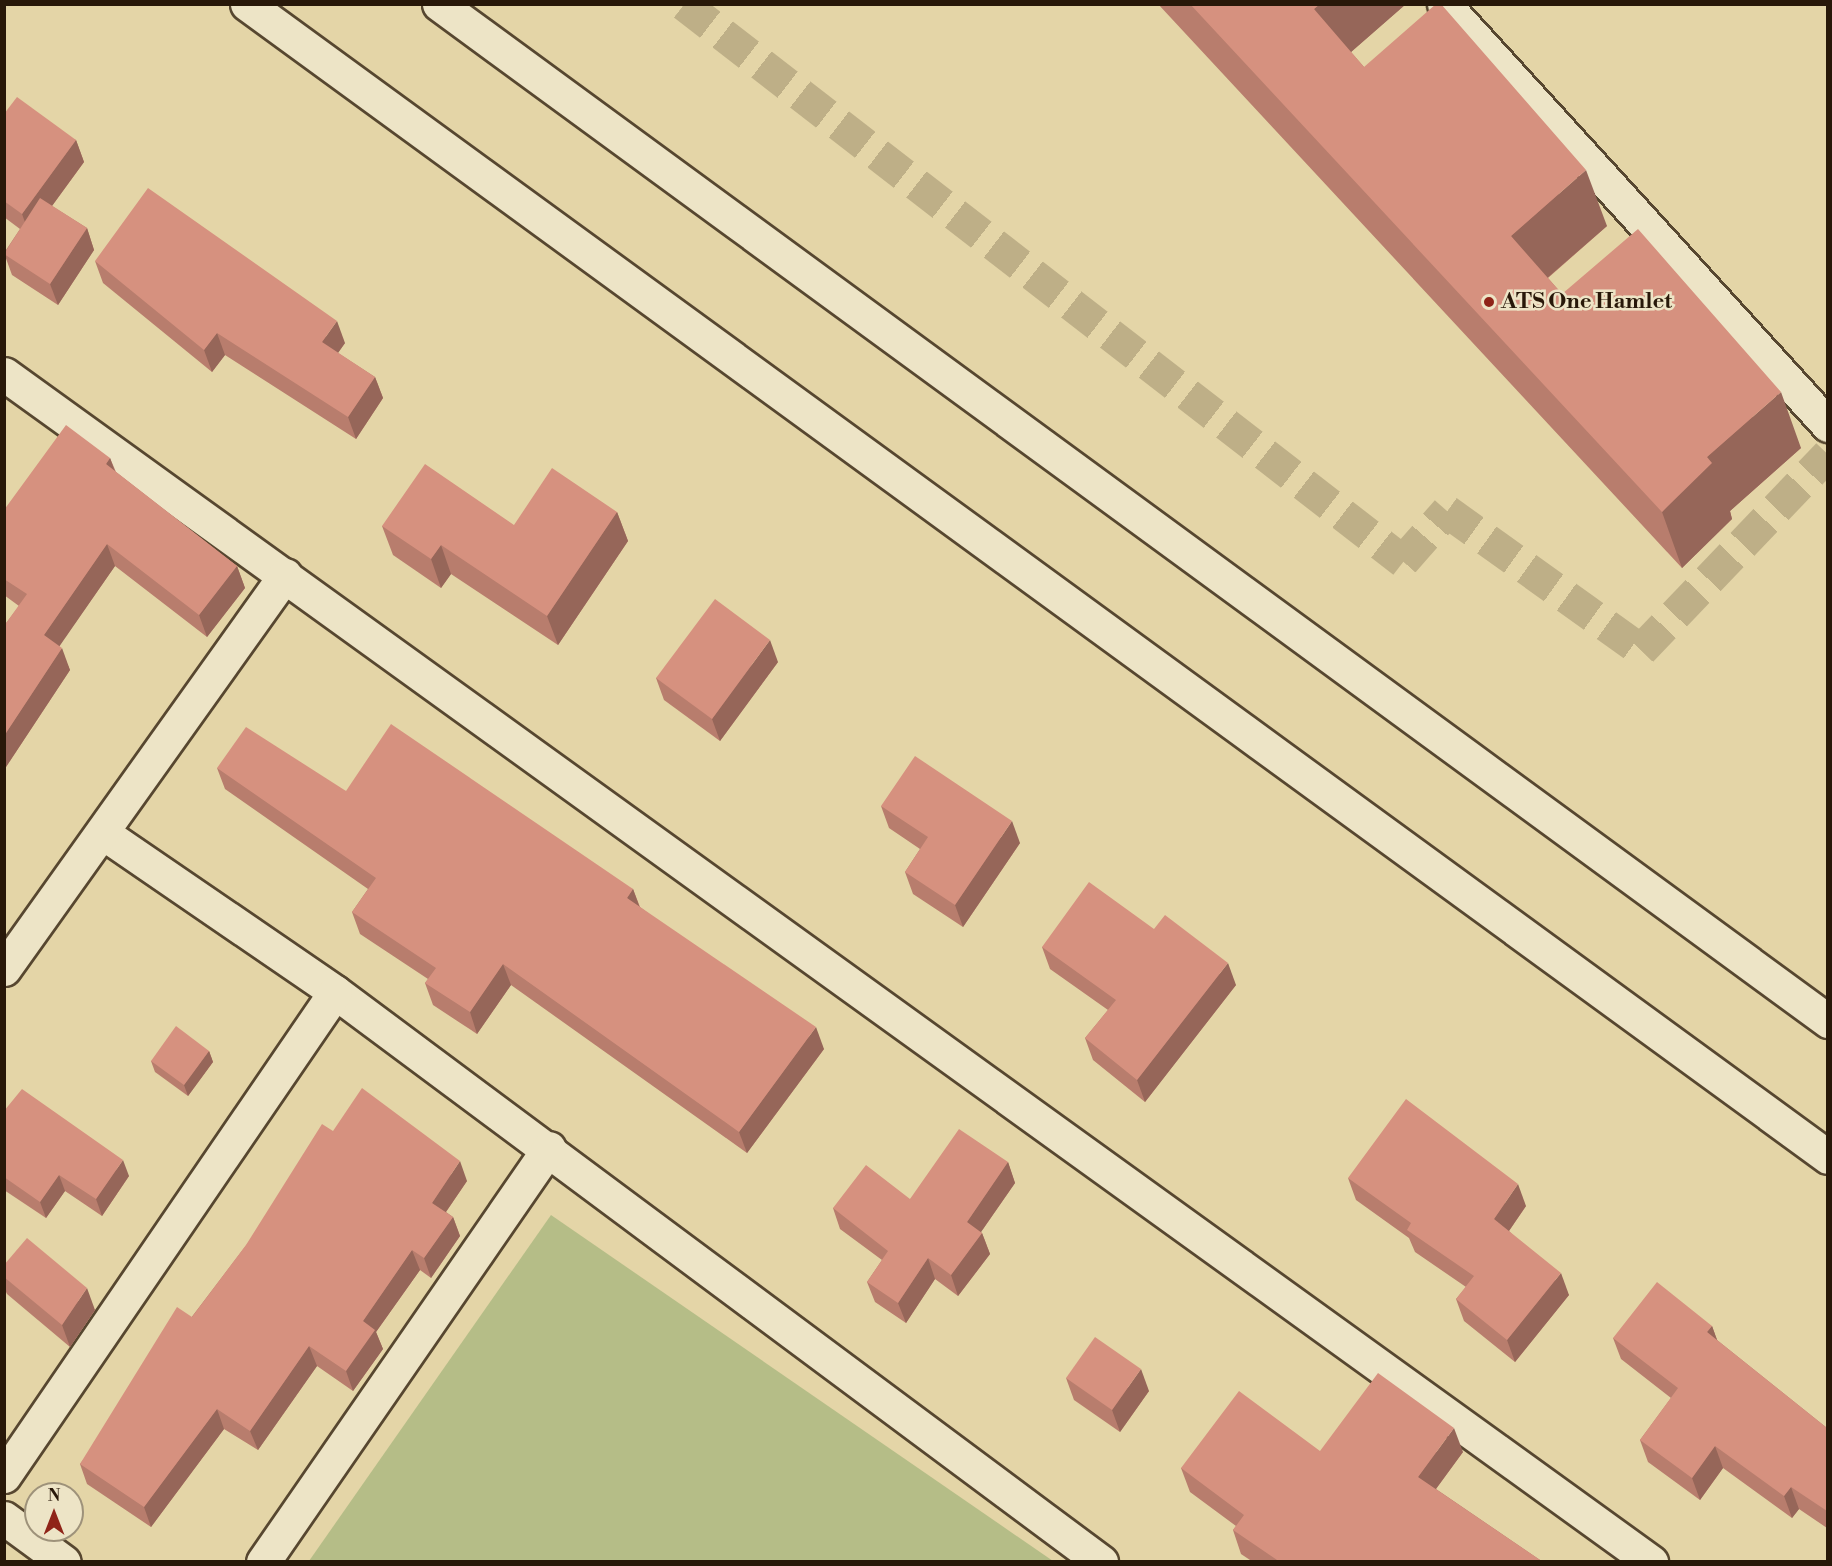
<!DOCTYPE html>
<style>
body{margin:0}
#map{position:relative;width:1832px;height:1566px;overflow:hidden;background:#e4d5a7;font-family:"Libre Bodoni",serif}
div>[style]{position:absolute}
.green>*{inset:0;background:#b5bd87}
.street-tunnel>*{height:33px;margin-top:-16.5px;transform-origin:0;background:repeating-linear-gradient(90deg,#beaf87 0 33px,transparent 0 49px)}
.roads{filter:drop-shadow(2px 0 #574730) drop-shadow(-2px 0 #574730) drop-shadow(0 2px #574730) drop-shadow(0 -2px #574730)}
.street>*{height:33px;margin:-16.5px;padding:0 16.5px;transform-origin:16.5px;border-radius:16.5px;background:#ede4c6}
.secondary>*{height:33px;margin:-16.5px;padding:0 16.5px;transform-origin:16.5px;border-radius:16.5px;background:#ede4c6}
.wall>*{inset:0;background:#b87d6d}
.shaded-wall>*{inset:0;background:#966659}
.building>*{inset:0;background:#d6917f}
.dots>*{width:16px;height:16px;translate:-50% -50%;box-sizing:border-box;border:3px solid #ede4c6;border-radius:50%}
span{translate:-50% -50%;white-space:nowrap;text-align:center;line-height:1.15;-webkit-text-stroke:5px #ede4c6;paint-order:stroke}
.poi-label{font-size:22px;color:#281809;font-weight:700}
.left{translate:0 -50%;text-align:left}
.frame{position:absolute;inset:0;border:6px solid #281809;pointer-events:none}
.north{position:absolute;left:24px;top:1482px;width:60px;height:60px;box-sizing:border-box;background:#ede4c6;border:2px solid #9e927a;border-radius:50%;rotate:0deg;font-size:16px;font-weight:700;line-height:24px;text-align:center;color:#281809}
.north::after{content:'';display:block;margin:auto;width:21px;height:27px;background:#8f2418;clip-path:polygon(50% 0,100% 100%,50% 72%,0 100%)}
</style>
<div id="map">
<div class="green">
<div style="clip-path:polygon(551px 1215px,1053px 1561px,309px 1561px)"></div>
</div>
<div class="street-tunnel">
<div style="left:684px;top:4px;width:910px;rotate:37.76deg"></div>
<div style="left:1403px;top:561px;width:67px;rotate:-48.7deg"></div>
<div style="left:1447px;top:511px;width:239px;rotate:35.6deg"></div>
<div style="left:1641px;top:650px;width:271px;rotate:-46.3deg"></div>
</div>
<div class="roads">
<div class="street">
<div style="left:1444px;top:4px;width:570px;rotate:47.63deg"></div>
<div style="left:4px;top:374px;width:2031px;rotate:35.8deg"></div>
<div style="left:103px;top:833px;width:281px;rotate:34.4deg"></div>
<div style="left:335px;top:992px;width:955px;rotate:36.65deg"></div>
<div style="left:4px;top:969px;width:484px;rotate:-54.5deg"></div>
<div style="left:4px;top:1476px;width:586px;rotate:-55.63deg"></div>
<div style="left:4px;top:1518px;width:74px;rotate:36.3deg"></div>
<div style="left:263px;top:1562px;width:503px;rotate:-55.36deg"></div>
</div>
<div class="secondary">
<div style="left:247px;top:4px;width:1957px;rotate:36.1deg"></div>
<div style="left:439px;top:4px;width:1722px;rotate:36.21deg"></div>
</div>
</div>
<div class="wall">
<div style="clip-path:polygon(1158px 4px,1406px 4px,1351px 52px,1364px 67px,1607px 226px,1548px 278px,1562px 294px,1801px 448px,1730px 511px,1732px 519px,1682px 568px)"></div>
<div style="clip-path:polygon(4px 114px,76px 140px,84px 162px,52px 206px,87px 228px,94px 250px,58px 305px,12px 275px,4px 253px,20px 229px,4px 217px)"></div>
<div style="clip-path:polygon(95px 261px,345px 343px,338px 353px,375px 377px,383px 398px,356px 439px,225px 355px,212px 372px,103px 283px)"></div>
<div style="clip-path:polygon(110px 458px,116px 472px,237px 566px,245px 588px,207px 637px,115px 566px,59px 646px,70px 670px,4px 770px,4px 626px,19px 606px,4px 595px,4px 510px)"></div>
<div style="clip-path:polygon(617px 512px,628px 541px,558px 645px,451px 574px,441px 588px,393px 555px,382px 526px,514px 525px)"></div>
<div style="clip-path:polygon(778px 662px,720px 741px,664px 700px,656px 678px)"></div>
<div style="clip-path:polygon(217px 768px,346px 791px,633px 889px,640px 907px,824px 1049px,747px 1153px,511px 985px,477px 1034px,433px 1005px,425px 983px,428px 979px,360px 934px,352px 912px,368px 889px,225px 789px)"></div>
<div style="clip-path:polygon(881px 806px,1020px 843px,963px 927px,913px 894px,905px 872px,920px 849px,889px 828px)"></div>
<div style="clip-path:polygon(1154px 929px,1236px 985px,1145px 1102px,1093px 1060px,1085px 1038px,1108px 1010px,1050px 969px,1042px 947px)"></div>
<div style="clip-path:polygon(209px 1051px,213px 1062px,188px 1096px,155px 1072px,151px 1061px)"></div>
<div style="clip-path:polygon(4px 1111px,129px 1176px,102px 1216px,65px 1191px,46px 1218px,4px 1190px)"></div>
<div style="clip-path:polygon(333px 1131px,467px 1181px,446px 1212px,453px 1217px,460px 1236px,431px 1278px,420px 1270px,376px 1332px,383px 1349px,353px 1391px,317px 1366px,258px 1450px,224px 1429px,151px 1527px,87px 1484px,80px 1464px)"></div>
<div style="clip-path:polygon(1008px 1162px,1015px 1183px,981px 1232px,982px 1233px,990px 1254px,958px 1296px,935px 1279px,906px 1323px,875px 1302px,867px 1282px,882px 1260px,840px 1229px,833px 1208px,910px 1199px)"></div>
<div style="clip-path:polygon(1348px 1178px,1526px 1206px,1509px 1231px,1569px 1295px,1515px 1362px,1464px 1321px,1456px 1299px,1466px 1287px,1415px 1252px,1409px 1238px,1356px 1200px)"></div>
<div style="clip-path:polygon(4px 1265px,95px 1310px,70px 1347px,7px 1294px,4px 1288px)"></div>
<div style="clip-path:polygon(1712px 1326px,1717px 1340px,1827px 1428px,1827px 1528px,1799px 1509px,1792px 1518px,1723px 1468px,1700px 1500px,1648px 1462px,1640px 1440px,1671px 1398px,1621px 1359px,1613px 1338px)"></div>
<div style="clip-path:polygon(1066px 1378px,1149px 1391px,1120px 1432px,1074px 1400px)"></div>
<div style="clip-path:polygon(1320px 1451px,1463px 1452px,1436px 1489px,1543px 1562px,1253px 1562px,1241px 1554px,1233px 1530px,1236px 1526px,1190px 1492px,1181px 1468px)"></div>
</div>
<div class="shaded-wall">
<div style="clip-path:polygon(1320px 4px,1406px 4px,1335px 66px,1314px 9px)"></div>
<div style="clip-path:polygon(76px 140px,84px 162px,30px 236px,22px 214px)"></div>
<div style="clip-path:polygon(1586px 170px,1607px 226px,1531px 292px,1511px 236px)"></div>
<div style="clip-path:polygon(87px 228px,94px 250px,58px 305px,50px 284px)"></div>
<div style="clip-path:polygon(337px 321px,345px 343px,330px 364px,322px 342px)"></div>
<div style="clip-path:polygon(217px 333px,225px 355px,212px 372px,204px 350px)"></div>
<div style="clip-path:polygon(375px 377px,383px 398px,356px 439px,348px 417px)"></div>
<div style="clip-path:polygon(1781px 392px,1801px 448px,1730px 511px,1732px 519px,1682px 568px,1662px 512px,1707px 457px)"></div>
<div style="clip-path:polygon(110px 458px,118px 480px,106px 464px)"></div>
<div style="clip-path:polygon(617px 512px,628px 541px,558px 645px,547px 616px)"></div>
<div style="clip-path:polygon(107px 544px,115px 566px,52px 657px,44px 635px)"></div>
<div style="clip-path:polygon(441px 545px,451px 574px,441px 588px,431px 559px)"></div>
<div style="clip-path:polygon(237px 566px,245px 588px,207px 637px,199px 615px)"></div>
<div style="clip-path:polygon(770px 640px,778px 662px,720px 741px,712px 719px)"></div>
<div style="clip-path:polygon(62px 648px,70px 670px,4px 770px,4px 736px)"></div>
<div style="clip-path:polygon(1012px 821px,1020px 843px,963px 927px,955px 905px)"></div>
<div style="clip-path:polygon(633px 889px,641px 911px,627px 898px)"></div>
<div style="clip-path:polygon(1228px 963px,1236px 985px,1145px 1102px,1137px 1080px)"></div>
<div style="clip-path:polygon(503px 964px,511px 985px,477px 1034px,470px 1012px)"></div>
<div style="clip-path:polygon(816px 1027px,824px 1049px,747px 1153px,739px 1132px)"></div>
<div style="clip-path:polygon(209px 1051px,213px 1062px,188px 1096px,184px 1085px)"></div>
<div style="clip-path:polygon(123px 1160px,129px 1176px,102px 1216px,96px 1199px)"></div>
<div style="clip-path:polygon(460px 1161px,467px 1181px,439px 1222px,432px 1203px)"></div>
<div style="clip-path:polygon(1008px 1162px,1015px 1183px,974px 1242px,967px 1222px)"></div>
<div style="clip-path:polygon(59px 1175px,65px 1191px,46px 1218px,40px 1202px)"></div>
<div style="clip-path:polygon(1518px 1184px,1526px 1206px,1502px 1241px,1494px 1219px)"></div>
<div style="clip-path:polygon(453px 1217px,460px 1236px,431px 1278px,424px 1258px)"></div>
<div style="clip-path:polygon(982px 1233px,990px 1254px,958px 1296px,951px 1275px)"></div>
<div style="clip-path:polygon(412px 1250px,420px 1270px,376px 1332px,383px 1349px,353px 1391px,346px 1371px,363px 1321px)"></div>
<div style="clip-path:polygon(928px 1258px,935px 1279px,906px 1323px,898px 1303px)"></div>
<div style="clip-path:polygon(1561px 1273px,1569px 1295px,1515px 1362px,1507px 1340px)"></div>
<div style="clip-path:polygon(87px 1288px,95px 1310px,70px 1347px,62px 1325px)"></div>
<div style="clip-path:polygon(1712px 1326px,1720px 1348px,1707px 1332px)"></div>
<div style="clip-path:polygon(309px 1346px,317px 1366px,258px 1450px,250px 1431px)"></div>
<div style="clip-path:polygon(1141px 1369px,1149px 1391px,1120px 1432px,1112px 1410px)"></div>
<div style="clip-path:polygon(217px 1409px,224px 1429px,151px 1527px,144px 1507px)"></div>
<div style="clip-path:polygon(1454px 1428px,1463px 1452px,1427px 1501px,1418px 1477px)"></div>
<div style="clip-path:polygon(1715px 1446px,1723px 1468px,1700px 1500px,1692px 1478px)"></div>
<div style="clip-path:polygon(1791px 1487px,1799px 1509px,1792px 1518px,1784px 1496px)"></div>
</div>
<div class="building">
<div style="clip-path:polygon(1190px 4px,1320px 4px,1314px 9px,1364px 67px,1436px 4px,1441px 4px,1586px 170px,1511px 236px,1562px 294px,1638px 229px,1781px 392px,1707px 457px,1712px 463px,1662px 512px)"></div>
<div style="clip-path:polygon(17px 97px,76px 140px,22px 214px,4px 201px,4px 114px)"></div>
<div style="clip-path:polygon(148px 188px,337px 321px,322px 342px,375px 377px,348px 417px,217px 333px,204px 350px,95px 261px)"></div>
<div style="clip-path:polygon(40px 198px,87px 228px,50px 284px,4px 254px)"></div>
<div style="clip-path:polygon(66px 425px,110px 458px,106px 464px,237px 566px,199px 615px,107px 544px,44px 635px,62px 648px,4px 736px,4px 626px,27px 594px,4px 579px,4px 510px)"></div>
<div style="clip-path:polygon(425px 464px,514px 525px,552px 468px,617px 512px,547px 616px,441px 545px,431px 559px,382px 526px)"></div>
<div style="clip-path:polygon(715px 599px,770px 640px,712px 719px,656px 678px)"></div>
<div style="clip-path:polygon(391px 724px,633px 889px,627px 898px,816px 1027px,739px 1132px,503px 964px,470px 1012px,425px 983px,436px 968px,352px 912px,376px 878px,217px 768px,246px 727px,346px 791px)"></div>
<div style="clip-path:polygon(915px 756px,1012px 821px,955px 905px,905px 872px,928px 837px,881px 806px)"></div>
<div style="clip-path:polygon(1089px 882px,1154px 929px,1165px 915px,1228px 963px,1137px 1080px,1085px 1038px,1116px 1000px,1042px 947px)"></div>
<div style="clip-path:polygon(176px 1026px,209px 1051px,184px 1085px,151px 1061px)"></div>
<div style="clip-path:polygon(362px 1088px,460px 1161px,432px 1203px,453px 1217px,424px 1258px,412px 1250px,363px 1321px,375px 1330px,346px 1371px,309px 1346px,250px 1431px,217px 1409px,144px 1507px,80px 1464px,177px 1307px,192px 1317px,246px 1245px,322px 1124px,333px 1131px)"></div>
<div style="clip-path:polygon(22px 1089px,123px 1160px,96px 1199px,59px 1175px,40px 1202px,4px 1177px,4px 1111px)"></div>
<div style="clip-path:polygon(1406px 1099px,1518px 1184px,1494px 1219px,1561px 1273px,1507px 1340px,1456px 1299px,1474px 1276px,1407px 1230px,1411px 1223px,1348px 1178px)"></div>
<div style="clip-path:polygon(959px 1129px,1008px 1162px,967px 1222px,982px 1233px,951px 1275px,928px 1258px,898px 1303px,867px 1282px,888px 1251px,833px 1208px,866px 1165px,910px 1199px)"></div>
<div style="clip-path:polygon(27px 1238px,87px 1288px,62px 1325px,4px 1277px,4px 1265px)"></div>
<div style="clip-path:polygon(1657px 1282px,1712px 1326px,1707px 1332px,1827px 1428px,1827px 1511px,1791px 1487px,1784px 1496px,1715px 1446px,1692px 1478px,1640px 1440px,1678px 1388px,1613px 1338px)"></div>
<div style="clip-path:polygon(1095px 1337px,1141px 1369px,1112px 1410px,1066px 1378px)"></div>
<div style="clip-path:polygon(1378px 1373px,1454px 1428px,1418px 1477px,1543px 1562px,1280px 1562px,1233px 1530px,1244px 1515px,1181px 1468px,1239px 1391px,1320px 1451px)"></div>
</div>
<div class="dots">
<div style="left:1489px;top:302px;background:#8f2418"></div>
</div>
<div class="poi-label">
<span class="left" style="left:1501px;top:302px">ATS One Hamlet</span>
</div>
<div class="frame"></div>
<div class="north">N</div>
</div>
